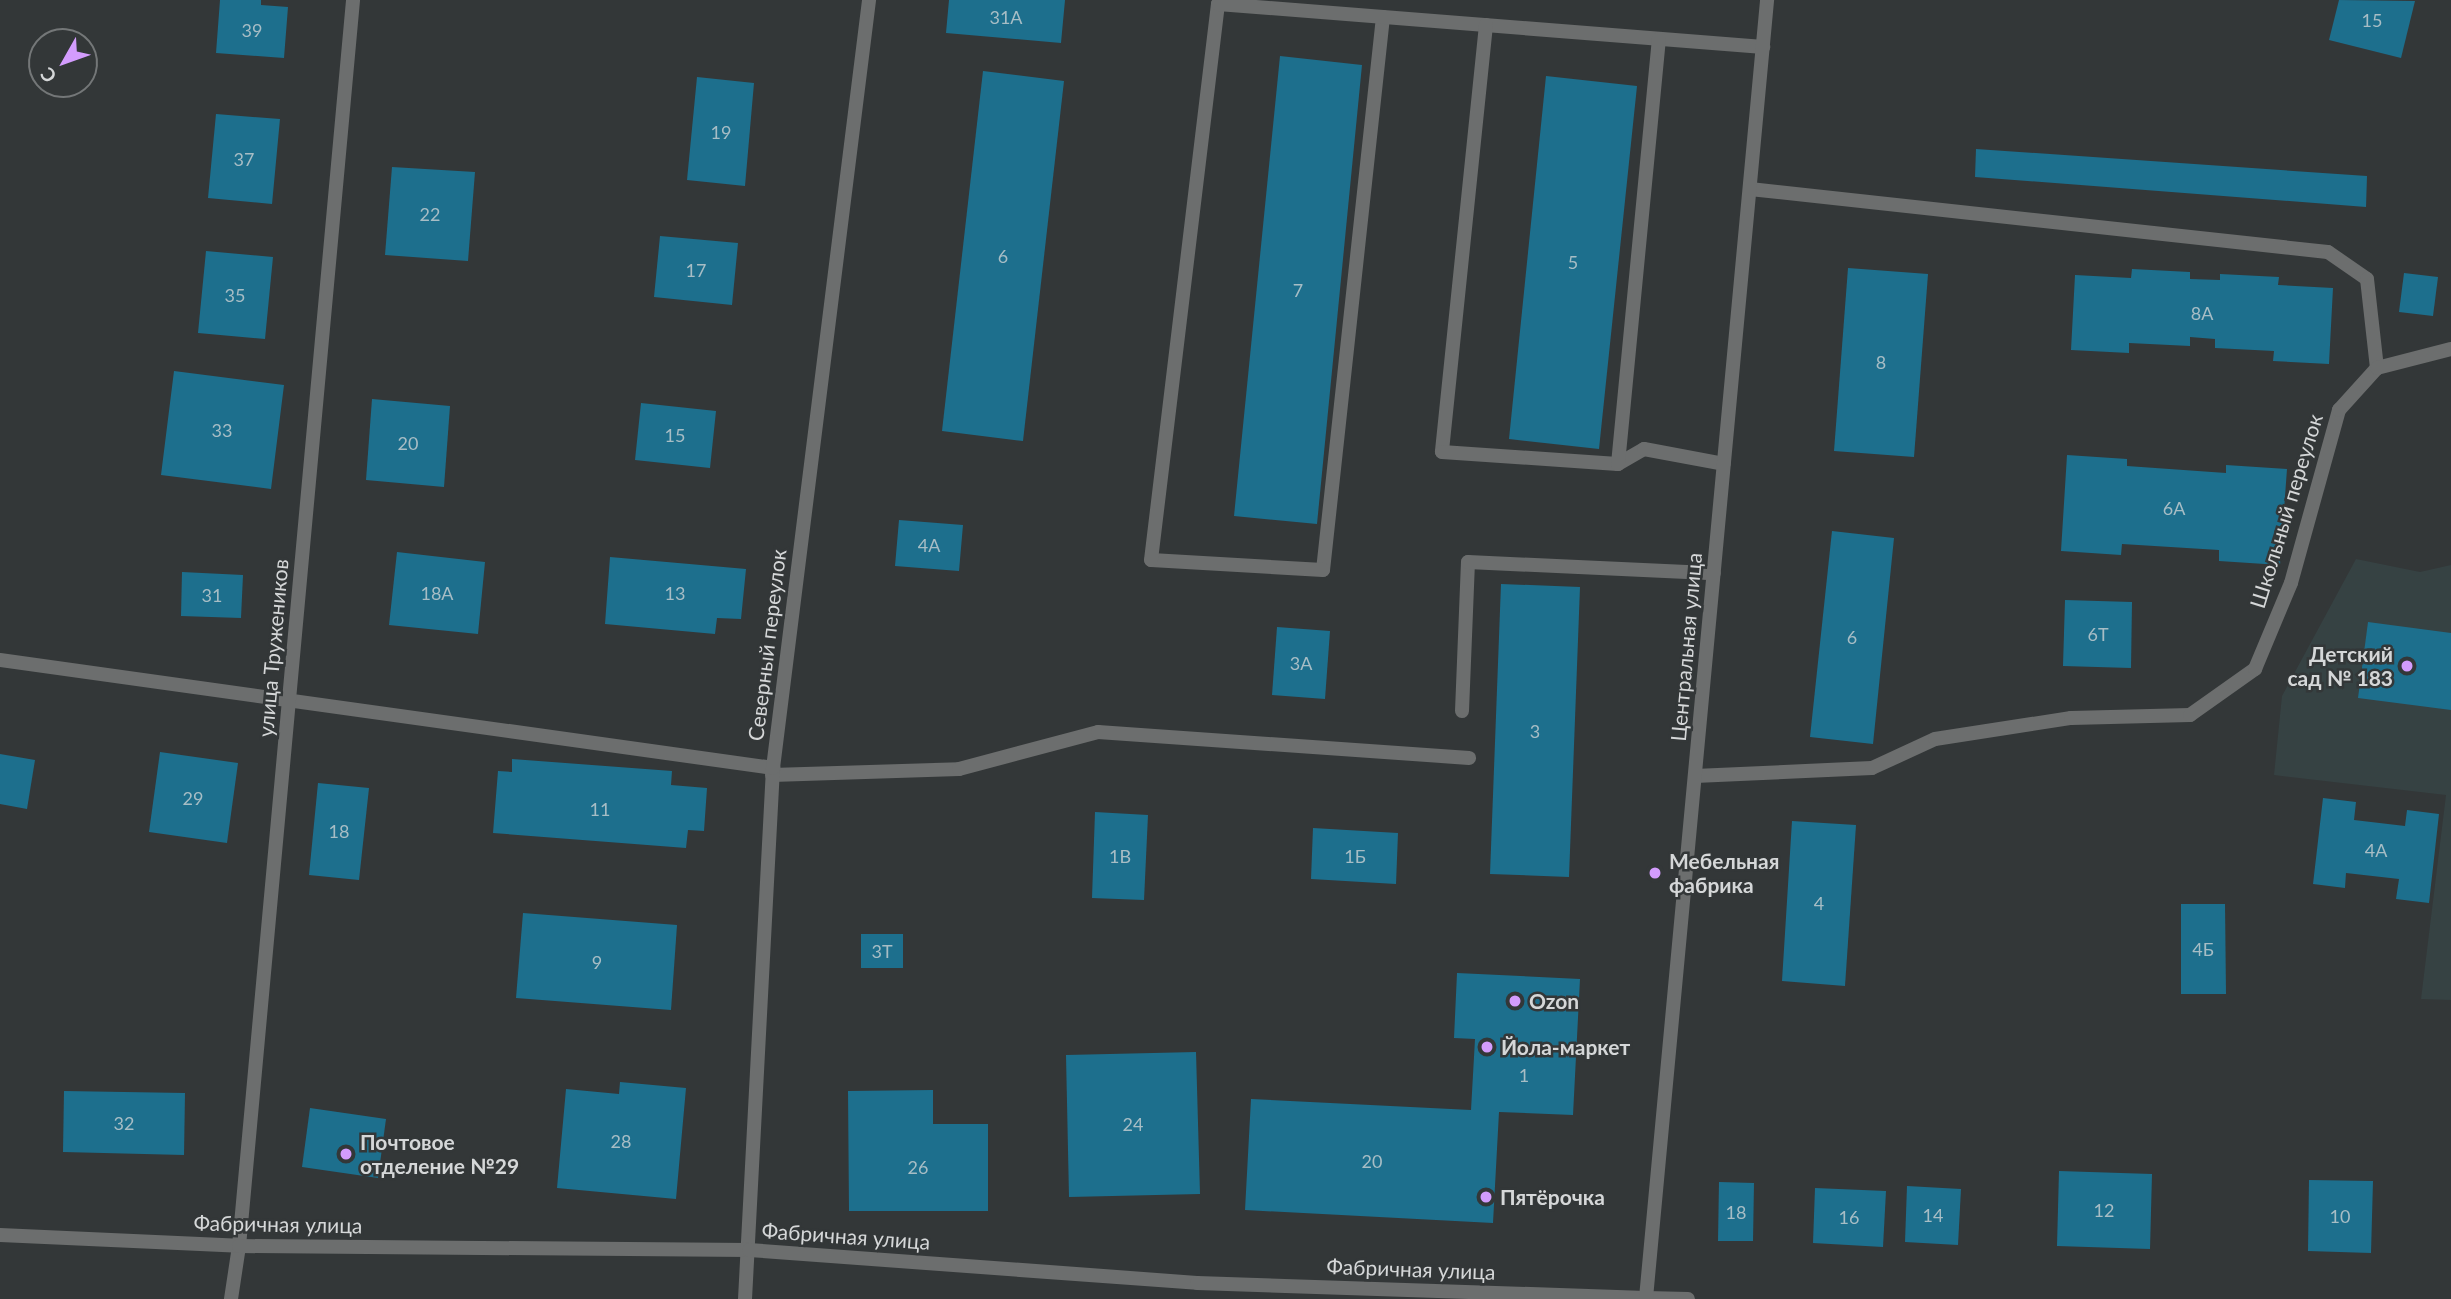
<!DOCTYPE html>
<meta charset="utf-8">
<style>
body{margin:0}
#map{position:relative;width:2451px;height:1299px;overflow:hidden;background:#333738;font-family:Lato,sans-serif}
div>[style]{position:absolute}
.built>*{inset:0;background:#364243}
.building>*{inset:0;background:#1d6f8d}
.service>*{height:14px;margin:-7px;padding:0 7px;transform-origin:7px;border-radius:7px;background:#6c6e6e}
.minor>*{height:14px;margin:-7px;padding:0 7px;transform-origin:7px;border-radius:7px;background:#6c6e6e}
.tertiary>*{height:14px;margin:-7px;padding:0 7px;transform-origin:7px;border-radius:7px;background:#6c6e6e}
.dots>*{width:19px;height:19px;translate:-50% -50%;box-sizing:border-box;border:4px solid #333738;border-radius:50%}
span{translate:-50% -50%;white-space:nowrap;text-align:center;line-height:1.15;-webkit-text-stroke:5px #333738;paint-order:stroke}
.number-label{font-size:18px;color:#a7bdc5}
.number-label span{-webkit-text-stroke-width:0}
.street-label{font-size:21px;color:#d5d7d8}
.poi-label{font-size:21px;color:#d5d7d8;font-weight:700}
.right{translate:-100% -50%;text-align:right}
.left{translate:0 -50%;text-align:left}
.north{position:absolute;left:28px;top:28px;width:70px;height:70px;box-sizing:border-box;background:#333738;border:2px solid #747778;border-radius:50%;rotate:230deg;font-size:19px;font-weight:700;line-height:28px;text-align:center;color:#d5d7d8}
.north::after{content:'';display:block;margin:auto;width:24px;height:32px;background:#d39cfd;clip-path:polygon(50% 0,100% 100%,50% 72%,0 100%)}
</style>
<div id="map">
<div class="built">
<div style="clip-path:polygon(2356px 559px,2420px 572px,2451px 565px,2451px 1000px,2421px 999px,2446px 795px,2274px 775px,2282px 696px)"></div>
</div>
<div class="building">
<div style="clip-path:polygon(220px 0,261px 0,261px 5px,288px 7px,284px 58px,216px 53px)"></div>
<div style="clip-path:polygon(949px 0,1065px 0,1061px 43px,946px 33px)"></div>
<div style="clip-path:polygon(2339px 0,2415px 1px,2401px 58px,2329px 40px)"></div>
<div style="clip-path:polygon(1280px 56px,1362px 65px,1317px 524px,1234px 516px)"></div>
<div style="clip-path:polygon(983px 71px,1064px 81px,1023px 441px,942px 431px)"></div>
<div style="clip-path:polygon(1546px 76px,1637px 86px,1599px 449px,1509px 439px)"></div>
<div style="clip-path:polygon(697px 77px,754px 83px,745px 186px,687px 180px)"></div>
<div style="clip-path:polygon(216px 114px,280px 119px,272px 204px,208px 198px)"></div>
<div style="clip-path:polygon(1976px 149px,2367px 176px,2366px 207px,1975px 177px)"></div>
<div style="clip-path:polygon(392px 167px,475px 172px,468px 261px,385px 255px)"></div>
<div style="clip-path:polygon(660px 236px,738px 243px,732px 305px,654px 297px)"></div>
<div style="clip-path:polygon(206px 251px,273px 257px,265px 339px,198px 333px)"></div>
<div style="clip-path:polygon(1848px 268px,1928px 274px,1914px 457px,1834px 451px)"></div>
<div style="clip-path:polygon(2132px 269px,2190px 272px,2190px 279px,2220px 280px,2220px 274px,2279px 277px,2278px 285px,2333px 288px,2329px 364px,2273px 361px,2274px 351px,2215px 348px,2215px 339px,2190px 337px,2190px 346px,2129px 343px,2129px 353px,2071px 350px,2075px 275px,2131px 278px)"></div>
<div style="clip-path:polygon(2404px 273px,2438px 277px,2433px 316px,2399px 312px)"></div>
<div style="clip-path:polygon(174px 371px,284px 385px,271px 489px,161px 475px)"></div>
<div style="clip-path:polygon(372px 399px,450px 406px,444px 487px,366px 480px)"></div>
<div style="clip-path:polygon(641px 403px,716px 411px,710px 468px,635px 460px)"></div>
<div style="clip-path:polygon(2067px 455px,2127px 459px,2127px 466px,2226px 473px,2226px 465px,2287px 469px,2280px 565px,2219px 561px,2219px 550px,2122px 544px,2121px 555px,2061px 551px)"></div>
<div style="clip-path:polygon(899px 520px,963px 525px,959px 571px,895px 566px)"></div>
<div style="clip-path:polygon(1832px 531px,1894px 538px,1873px 744px,1810px 737px)"></div>
<div style="clip-path:polygon(397px 552px,485px 562px,478px 634px,389px 625px)"></div>
<div style="clip-path:polygon(610px 557px,746px 569px,741px 619px,717px 618px,715px 634px,605px 624px)"></div>
<div style="clip-path:polygon(182px 572px,243px 575px,241px 618px,181px 616px)"></div>
<div style="clip-path:polygon(1501px 584px,1580px 587px,1569px 877px,1490px 874px)"></div>
<div style="clip-path:polygon(2065px 600px,2132px 602px,2131px 668px,2063px 666px)"></div>
<div style="clip-path:polygon(2368px 622px,2451px 633px,2451px 710px,2358px 698px)"></div>
<div style="clip-path:polygon(1277px 627px,1330px 631px,1325px 699px,1272px 695px)"></div>
<div style="clip-path:polygon(160px 752px,238px 763px,227px 843px,149px 832px)"></div>
<div style="clip-path:polygon(0 754px,35px 760px,27px 809px,0 804px)"></div>
<div style="clip-path:polygon(512px 759px,672px 771px,671px 785px,707px 788px,704px 831px,688px 830px,686px 848px,493px 833px,498px 771px,512px 772px)"></div>
<div style="clip-path:polygon(318px 783px,369px 788px,359px 880px,309px 875px)"></div>
<div style="clip-path:polygon(2323px 798px,2356px 802px,2354px 820px,2405px 826px,2407px 810px,2439px 814px,2429px 903px,2396px 899px,2399px 879px,2346px 873px,2345px 888px,2313px 884px)"></div>
<div style="clip-path:polygon(1095px 812px,1148px 815px,1144px 900px,1092px 898px)"></div>
<div style="clip-path:polygon(1792px 821px,1856px 825px,1845px 986px,1782px 981px)"></div>
<div style="clip-path:polygon(1313px 828px,1398px 833px,1396px 884px,1311px 879px)"></div>
<div style="clip-path:polygon(2181px 904px,2225px 904px,2226px 994px,2181px 994px)"></div>
<div style="clip-path:polygon(523px 913px,677px 925px,671px 1010px,516px 998px)"></div>
<div style="clip-path:polygon(861px 934px,903px 934px,903px 968px,861px 968px)"></div>
<div style="clip-path:polygon(1457px 973px,1580px 979px,1573px 1115px,1499px 1112px,1493px 1223px,1245px 1210px,1251px 1099px,1471px 1110px,1475px 1039px,1454px 1038px)"></div>
<div style="clip-path:polygon(1196px 1052px,1200px 1194px,1069px 1197px,1066px 1055px)"></div>
<div style="clip-path:polygon(620px 1082px,686px 1088px,676px 1199px,557px 1188px,566px 1089px,619px 1094px)"></div>
<div style="clip-path:polygon(933px 1090px,933px 1124px,988px 1124px,988px 1211px,849px 1211px,848px 1091px)"></div>
<div style="clip-path:polygon(64px 1091px,185px 1093px,184px 1155px,63px 1152px)"></div>
<div style="clip-path:polygon(310px 1108px,386px 1119px,378px 1178px,302px 1167px)"></div>
<div style="clip-path:polygon(2059px 1171px,2152px 1174px,2150px 1249px,2057px 1246px)"></div>
<div style="clip-path:polygon(2309px 1180px,2373px 1181px,2371px 1253px,2308px 1251px)"></div>
<div style="clip-path:polygon(1719px 1182px,1754px 1183px,1753px 1241px,1718px 1241px)"></div>
<div style="clip-path:polygon(1907px 1186px,1961px 1189px,1958px 1245px,1905px 1242px)"></div>
<div style="clip-path:polygon(1815px 1188px,1886px 1191px,1883px 1247px,1813px 1243px)"></div>
</div>
<div class="service">
<div style="left:1383px;top:17px;width:556px;rotate:96.19deg"></div>
<div style="left:1323px;top:570px;width:172px;rotate:-176.7deg"></div>
<div style="left:1151px;top:560px;width:560px;rotate:-83.13deg"></div>
<div style="left:1218px;top:4px;width:547px;rotate:4.51deg"></div>
<div style="left:1486px;top:25px;width:429px;rotate:95.9deg"></div>
<div style="left:1442px;top:452px;width:176px;rotate:3.9deg"></div>
<div style="left:1618px;top:464px;width:30px;rotate:-30deg"></div>
<div style="left:1644px;top:449px;width:81px;rotate:10.6deg"></div>
<div style="left:1750px;top:189px;width:581px;rotate:6.22deg"></div>
<div style="left:2328px;top:252px;width:47px;rotate:34.7deg"></div>
<div style="left:2367px;top:279px;width:90px;rotate:83.6deg"></div>
<div style="left:1618px;top:464px;width:427px;rotate:-84.5deg"></div>
<div style="left:1462px;top:711px;width:149px;rotate:-87.7deg"></div>
<div style="left:1468px;top:562px;width:246px;rotate:2.6deg"></div>
<div style="left:772px;top:775px;width:187px;rotate:-1.8deg"></div>
<div style="left:959px;top:769px;width:144px;rotate:-14.9deg"></div>
<div style="left:1098px;top:732px;width:372px;rotate:4deg"></div>
<div style="left:1695px;top:776px;width:177px;rotate:-2.6deg"></div>
<div style="left:1872px;top:768px;width:69px;rotate:-24.7deg"></div>
</div>
<div class="minor">
<div style="left:0;top:660px;width:781px;rotate:7.95deg"></div>
<div style="left:1935px;top:739px;width:138px;rotate:-8.8deg"></div>
<div style="left:2071px;top:718px;width:119px;rotate:-1.4deg"></div>
<div style="left:2190px;top:715px;width:80px;rotate:-35.3deg"></div>
<div style="left:2255px;top:669px;width:93px;rotate:-67.3deg"></div>
<div style="left:2291px;top:583px;width:180px;rotate:-74.5deg"></div>
<div style="left:2339px;top:410px;width:57px;rotate:-47.9deg"></div>
<div style="left:2377px;top:368px;width:76px;rotate:-14.4deg"></div>
<div style="left:1646px;top:1298px;width:42px;rotate:1.4deg"></div>
<div style="left:231px;top:1299px;width:54px;rotate:-81.4deg"></div>
<div style="left:239px;top:1246px;width:1251px;rotate:-84.77deg"></div>
<div style="left:745px;top:1299px;width:532px;rotate:-86.98deg"></div>
<div style="left:773px;top:768px;width:774px;rotate:-82.87deg"></div>
</div>
<div class="tertiary">
<div style="left:0;top:1235px;width:239px;rotate:2.6deg"></div>
<div style="left:239px;top:1246px;width:510px;rotate:0.45deg"></div>
<div style="left:749px;top:1250px;width:449px;rotate:4.2deg"></div>
<div style="left:1197px;top:1283px;width:449px;rotate:1.9deg"></div>
<div style="left:1646px;top:1298px;width:1304px;rotate:-84.67deg"></div>
</div>
<div class="dots">
<div style="left:2407px;top:666px;background:#d39cfd"></div>
<div style="left:1655px;top:873px;background:#d39cfd"></div>
<div style="left:1515px;top:1001px;background:#d39cfd"></div>
<div style="left:1487px;top:1047px;background:#d39cfd"></div>
<div style="left:346px;top:1154px;background:#d39cfd"></div>
<div style="left:1486px;top:1197px;background:#d39cfd"></div>
</div>
<div class="number-label">
<span style="left:1006px;top:17px">31А</span>
<span style="left:2372px;top:20px">15</span>
<span style="left:252px;top:30px">39</span>
<span style="left:721px;top:132px">19</span>
<span style="left:244px;top:159px">37</span>
<span style="left:430px;top:214px">22</span>
<span style="left:1003px;top:256px">6</span>
<span style="left:1573px;top:262px">5</span>
<span style="left:696px;top:270px">17</span>
<span style="left:1298px;top:290px">7</span>
<span style="left:235px;top:295px">35</span>
<span style="left:2202px;top:313px">8А</span>
<span style="left:1881px;top:362px">8</span>
<span style="left:222px;top:430px">33</span>
<span style="left:675px;top:435px">15</span>
<span style="left:408px;top:443px">20</span>
<span style="left:2174px;top:508px">6А</span>
<span style="left:929px;top:545px">4А</span>
<span style="left:437px;top:593px">18А</span>
<span style="left:675px;top:593px">13</span>
<span style="left:212px;top:595px">31</span>
<span style="left:2098px;top:634px">6Т</span>
<span style="left:1852px;top:637px">6</span>
<span style="left:1301px;top:663px">3А</span>
<span style="left:1535px;top:731px">3</span>
<span style="left:193px;top:798px">29</span>
<span style="left:600px;top:809px">11</span>
<span style="left:339px;top:831px">18</span>
<span style="left:2376px;top:850px">4А</span>
<span style="left:1120px;top:856px">1В</span>
<span style="left:1355px;top:856px">1Б</span>
<span style="left:1819px;top:903px">4</span>
<span style="left:2203px;top:949px">4Б</span>
<span style="left:882px;top:951px">3Т</span>
<span style="left:597px;top:962px">9</span>
<span style="left:1524px;top:1075px">1</span>
<span style="left:124px;top:1123px">32</span>
<span style="left:1133px;top:1124px">24</span>
<span style="left:621px;top:1141px">28</span>
<span style="left:1372px;top:1161px">20</span>
<span style="left:918px;top:1167px">26</span>
<span style="left:2104px;top:1210px">12</span>
<span style="left:1736px;top:1212px">18</span>
<span style="left:1933px;top:1215px">14</span>
<span style="left:2340px;top:1216px">10</span>
<span style="left:1849px;top:1217px">16</span>
</div>
<div class="street-label">
<span style="left:2286px;top:511px;rotate:-73deg">Школьный переулок</span>
<span style="left:767px;top:645px;rotate:-83deg">Северный переулок</span>
<span style="left:1686px;top:647px;rotate:-85deg">Центральная улица</span>
<span style="left:273px;top:648px;rotate:-85deg">улица Тружеников</span>
<span style="left:278px;top:1224px;rotate:1deg">Фабричная улица</span>
<span style="left:846px;top:1236px;rotate:4deg">Фабричная улица</span>
<span style="left:1411px;top:1269px;rotate:2deg">Фабричная улица</span>
</div>
<div class="poi-label">
<span class="right" style="left:2393px;top:666px">Детский<br>сад № 183</span>
<span class="left" style="left:1669px;top:873px">Мебельная<br>фабрика</span>
<span class="left" style="left:1529px;top:1001px">Ozon</span>
<span class="left" style="left:1501px;top:1047px">Йола-маркет</span>
<span class="left" style="left:360px;top:1154px">Почтовое<br>отделение №29</span>
<span class="left" style="left:1500px;top:1197px">Пятёрочка</span>
</div>
<div class="north">С</div>
</div>
